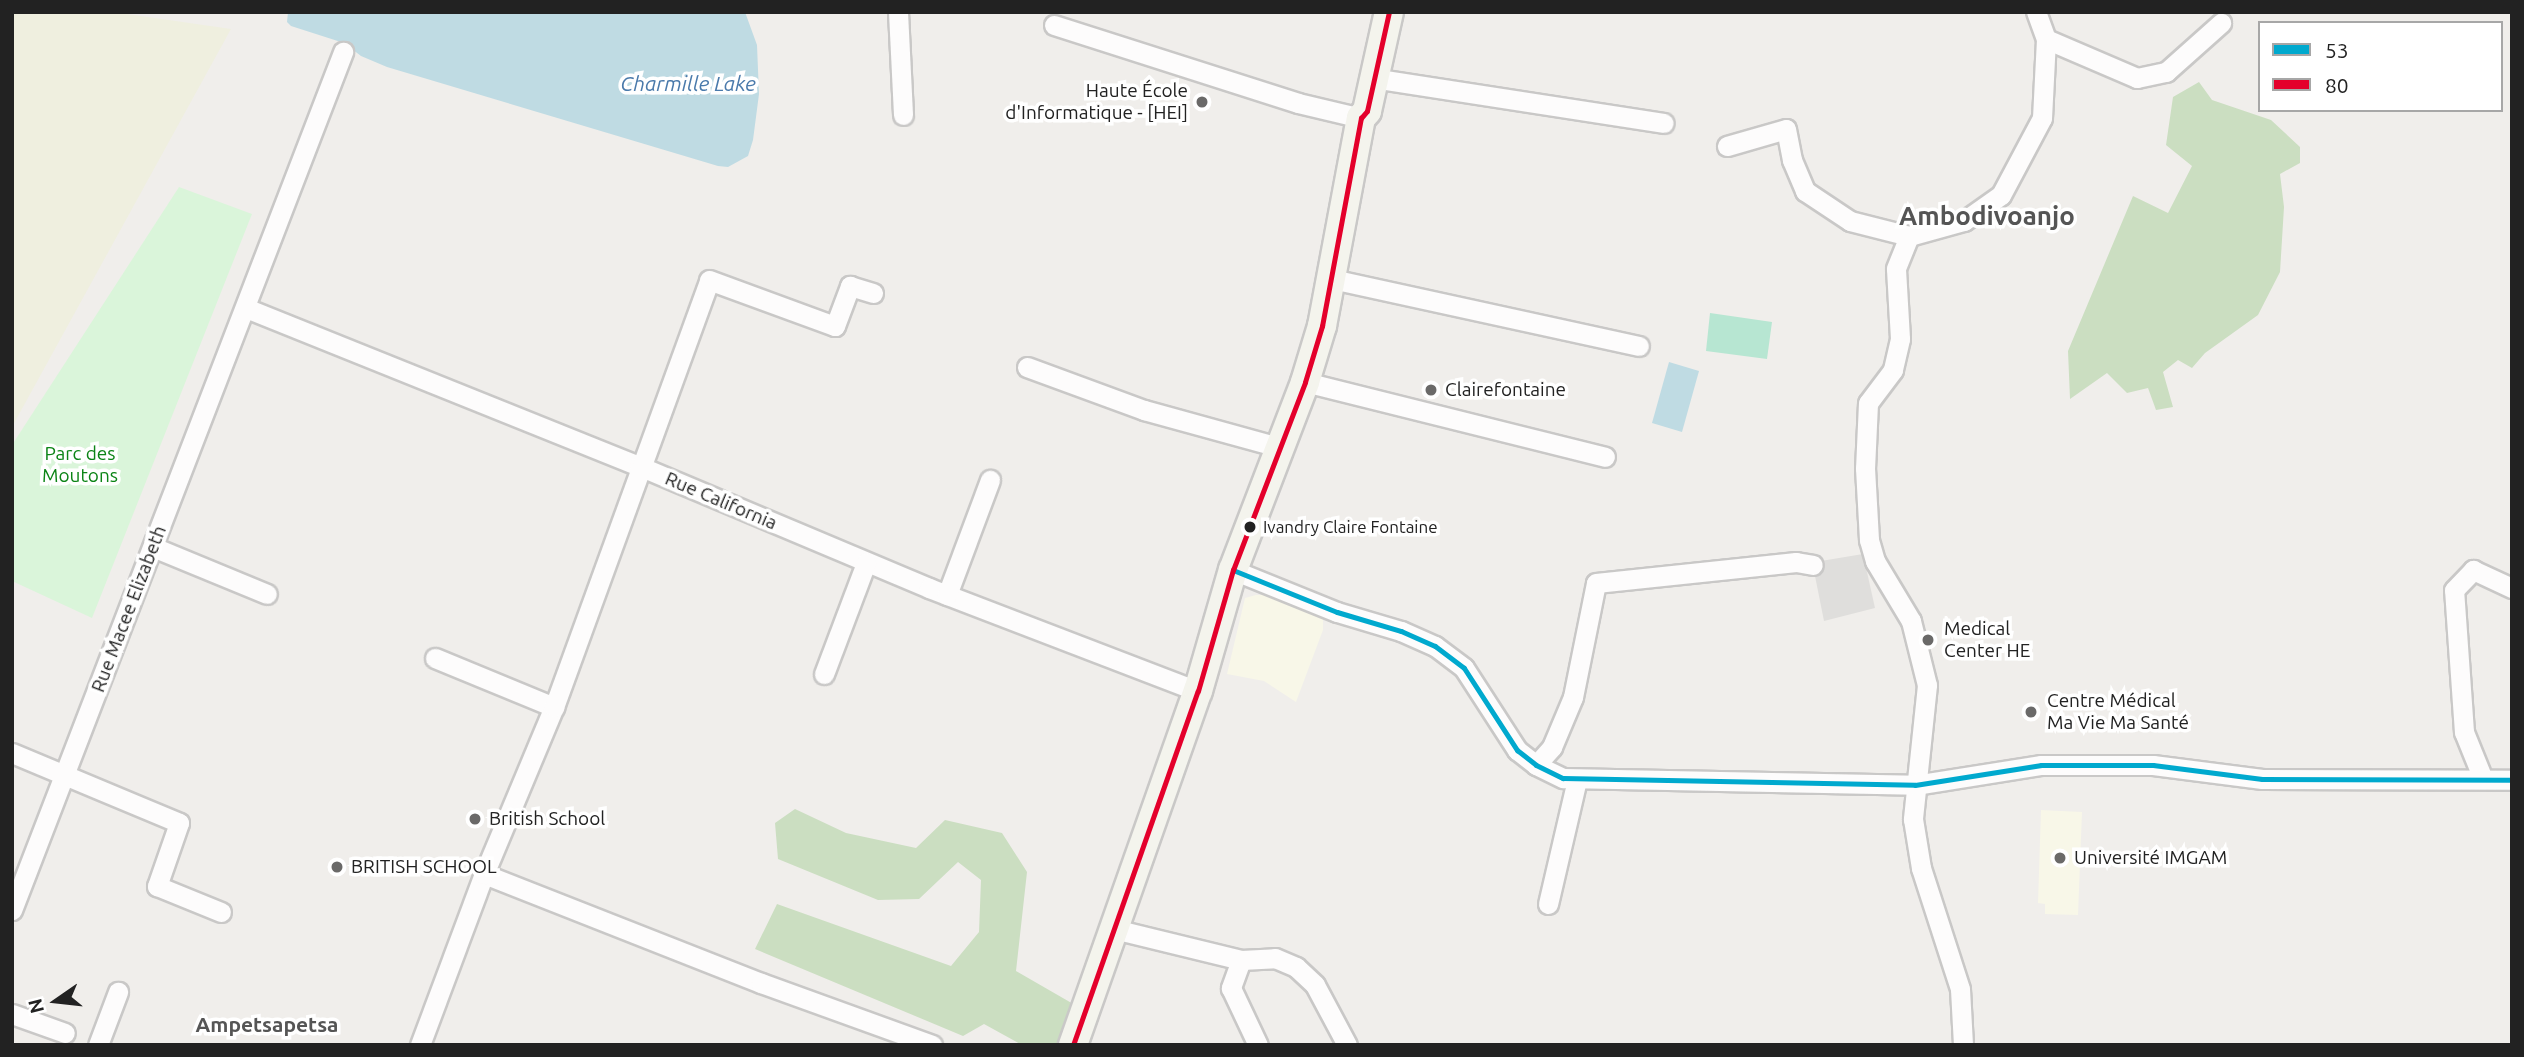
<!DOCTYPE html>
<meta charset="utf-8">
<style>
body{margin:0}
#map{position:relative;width:2524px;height:1057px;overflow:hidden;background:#f0eeeb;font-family:Ubuntu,sans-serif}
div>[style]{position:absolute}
.residential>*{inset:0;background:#dfdedc}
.education>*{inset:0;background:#f8f7e8}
.farmland>*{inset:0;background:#efefdf}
.forest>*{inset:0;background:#cbdec1}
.park>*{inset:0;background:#daf5da}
.pitch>*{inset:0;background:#b7e6d2}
.water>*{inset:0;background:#bfdbe3}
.roads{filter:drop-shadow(2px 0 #c9c8c7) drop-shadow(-2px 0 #c9c8c7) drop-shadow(0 2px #c9c8c7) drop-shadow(0 -2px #c9c8c7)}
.minor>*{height:19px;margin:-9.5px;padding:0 9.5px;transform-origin:9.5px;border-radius:9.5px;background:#fdfcfc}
.secondary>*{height:28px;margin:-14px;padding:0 14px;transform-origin:14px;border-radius:14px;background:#f4f4ed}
.bus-1>*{height:5px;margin:-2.5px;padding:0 2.5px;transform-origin:2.5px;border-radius:2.5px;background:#00a9ce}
.bus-2>*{height:5px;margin:-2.5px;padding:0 2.5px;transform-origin:2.5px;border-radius:2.5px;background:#e4002b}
.dots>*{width:19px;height:19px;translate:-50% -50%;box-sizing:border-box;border:4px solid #fff;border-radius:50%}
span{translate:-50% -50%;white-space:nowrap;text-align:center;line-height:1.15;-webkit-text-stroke:7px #fff;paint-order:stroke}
.bus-label{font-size:17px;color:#222}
.left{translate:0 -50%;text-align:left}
.poi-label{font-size:19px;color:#222}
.right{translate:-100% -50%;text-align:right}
.park-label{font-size:19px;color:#0c8416}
.street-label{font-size:19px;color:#222}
.water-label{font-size:21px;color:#4a7aab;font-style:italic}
.neighbourhood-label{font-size:21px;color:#555;font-weight:700}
.district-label{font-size:26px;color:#555;font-weight:700}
.frame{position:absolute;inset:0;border:14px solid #222;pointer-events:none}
.legend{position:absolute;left:2258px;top:21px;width:245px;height:91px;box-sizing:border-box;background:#fff;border:2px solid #a7a7a7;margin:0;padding:9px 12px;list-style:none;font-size:21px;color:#222}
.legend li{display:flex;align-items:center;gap:14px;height:35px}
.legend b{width:35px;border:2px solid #a7a7a7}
.north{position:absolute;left:21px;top:966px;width:70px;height:70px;-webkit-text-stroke:5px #fff;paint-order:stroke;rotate:256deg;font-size:19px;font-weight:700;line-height:28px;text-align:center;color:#222}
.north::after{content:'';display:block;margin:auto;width:24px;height:32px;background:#222;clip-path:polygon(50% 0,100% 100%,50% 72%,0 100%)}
</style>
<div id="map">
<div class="residential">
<div style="clip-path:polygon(1863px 554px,1875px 608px,1824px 621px,1814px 571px,1821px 561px)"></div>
</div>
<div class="education">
<div style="clip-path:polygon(1256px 595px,1272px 595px,1323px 612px,1323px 630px,1296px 702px,1264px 681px,1227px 674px,1245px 598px)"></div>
<div style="clip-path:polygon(2041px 810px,2082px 812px,2078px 915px,2045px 914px,2045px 904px,2038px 903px)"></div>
</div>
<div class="farmland">
<div style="clip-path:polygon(12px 12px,113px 12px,231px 29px,12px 427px)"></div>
</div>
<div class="forest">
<div style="clip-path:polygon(2199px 82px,2212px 100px,2271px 120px,2300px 147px,2300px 163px,2280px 174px,2284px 207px,2280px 272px,2258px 315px,2205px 353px,2192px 368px,2178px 360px,2163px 372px,2173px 407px,2156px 410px,2148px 388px,2127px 393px,2107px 373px,2070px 399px,2068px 351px,2133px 196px,2168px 213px,2192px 166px,2166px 145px,2173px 97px)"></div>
<div style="clip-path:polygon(795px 809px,846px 833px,916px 848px,945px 820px,1002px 833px,1027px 872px,1016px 971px,1075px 1005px,1059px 1045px,1022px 1045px,984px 1024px,963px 1036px,755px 949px,777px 904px,951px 966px,979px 932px,981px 880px,958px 862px,919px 899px,878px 900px,778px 859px,775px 823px)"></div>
</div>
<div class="park">
<div style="clip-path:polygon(179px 187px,252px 214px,92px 618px,12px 581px,12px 445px)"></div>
</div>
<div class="pitch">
<div style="clip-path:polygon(1710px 313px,1772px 322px,1767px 359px,1706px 351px)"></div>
</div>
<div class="water">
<div style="clip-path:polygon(288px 12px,745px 12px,757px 45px,759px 94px,753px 140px,748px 156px,728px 167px,718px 166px,387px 67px,361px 56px,344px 43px,291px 26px,287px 22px)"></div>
<div style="clip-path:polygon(1669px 362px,1699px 371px,1682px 432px,1652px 423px)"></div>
</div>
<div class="roads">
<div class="minor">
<div style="left:898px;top:12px;width:103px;rotate:87.2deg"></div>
<div style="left:1054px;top:25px;width:256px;rotate:17.7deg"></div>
<div style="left:1298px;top:103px;width:65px;rotate:13.4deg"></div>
<div style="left:2046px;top:39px;width:99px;rotate:23.2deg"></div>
<div style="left:2137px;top:78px;width:30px;rotate:-12deg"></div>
<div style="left:2166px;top:72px;width:74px;rotate:-41.7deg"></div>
<div style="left:1373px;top:78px;width:294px;rotate:8.8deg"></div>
<div style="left:1727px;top:146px;width:61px;rotate:-16.1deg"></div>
<div style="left:1786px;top:129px;width:32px;rotate:79deg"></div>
<div style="left:1792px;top:160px;width:34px;rotate:67deg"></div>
<div style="left:1805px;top:191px;width:54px;rotate:33.7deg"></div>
<div style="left:1850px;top:221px;width:61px;rotate:14.3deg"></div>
<div style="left:1909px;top:236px;width:57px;rotate:-15.3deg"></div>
<div style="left:1964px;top:221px;width:45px;rotate:-35.1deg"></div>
<div style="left:2001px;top:195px;width:87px;rotate:-62deg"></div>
<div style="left:2042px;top:118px;width:79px;rotate:-87.1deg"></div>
<div style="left:2046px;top:39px;width:29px;rotate:-110deg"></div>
<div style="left:1909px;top:236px;width:35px;rotate:112deg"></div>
<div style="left:1896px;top:269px;width:70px;rotate:86.7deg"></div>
<div style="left:1900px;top:339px;width:32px;rotate:103deg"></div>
<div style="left:1893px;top:370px;width:41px;rotate:127.1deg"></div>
<div style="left:1868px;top:403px;width:65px;rotate:92.6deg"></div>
<div style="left:1865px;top:468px;width:72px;rotate:86.8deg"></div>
<div style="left:1869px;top:540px;width:22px;rotate:74deg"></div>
<div style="left:1875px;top:561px;width:70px;rotate:59deg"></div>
<div style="left:1911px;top:621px;width:66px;rotate:76deg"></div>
<div style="left:1927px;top:685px;width:135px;rotate:96deg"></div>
<div style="left:1913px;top:819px;width:50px;rotate:80.7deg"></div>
<div style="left:1921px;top:868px;width:127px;rotate:72.1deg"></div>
<div style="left:1960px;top:989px;width:56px;rotate:86.9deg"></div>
<div style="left:1332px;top:279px;width:314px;rotate:12.3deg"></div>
<div style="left:246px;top:308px;width:424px;rotate:21.9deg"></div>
<div style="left:639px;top:466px;width:315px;rotate:22.8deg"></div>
<div style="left:929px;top:588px;width:288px;rotate:21deg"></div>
<div style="left:1027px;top:367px;width:125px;rotate:20.2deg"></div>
<div style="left:1144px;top:410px;width:139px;rotate:15.4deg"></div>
<div style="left:1305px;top:382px;width:309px;rotate:14deg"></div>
<div style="left:153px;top:547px;width:123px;rotate:22.4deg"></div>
<div style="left:1233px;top:570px;width:112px;rotate:22deg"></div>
<div style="left:1337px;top:612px;width:67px;rotate:16.5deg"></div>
<div style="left:1401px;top:631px;width:37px;rotate:24deg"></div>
<div style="left:1435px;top:646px;width:36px;rotate:37deg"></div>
<div style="left:1464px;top:668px;width:98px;rotate:57.1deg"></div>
<div style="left:1517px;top:750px;width:24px;rotate:38deg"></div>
<div style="left:1536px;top:765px;width:30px;rotate:26deg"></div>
<div style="left:1563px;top:778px;width:352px;rotate:1.1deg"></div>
<div style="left:1915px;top:785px;width:128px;rotate:-9deg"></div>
<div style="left:2041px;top:765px;width:112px"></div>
<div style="left:2153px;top:765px;width:110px;rotate:7.3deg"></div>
<div style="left:2262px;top:779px;width:250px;rotate:0.2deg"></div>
<div style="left:947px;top:595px;width:123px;rotate:-69.5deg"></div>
<div style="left:435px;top:658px;width:129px;rotate:22.4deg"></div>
<div style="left:824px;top:674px;width:119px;rotate:-69.3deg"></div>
<div style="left:12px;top:753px;width:181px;rotate:22.7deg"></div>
<div style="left:179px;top:823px;width:67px;rotate:109.2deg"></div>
<div style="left:157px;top:886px;width:69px;rotate:22.1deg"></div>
<div style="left:1536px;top:765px;width:24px;rotate:-48deg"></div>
<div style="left:1552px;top:747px;width:54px;rotate:-67.2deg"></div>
<div style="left:1573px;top:697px;width:116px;rotate:-78.6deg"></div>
<div style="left:1596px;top:583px;width:201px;rotate:-6deg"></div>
<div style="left:1796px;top:562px;width:17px;rotate:10deg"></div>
<div style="left:2483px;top:779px;width:51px;rotate:-112deg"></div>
<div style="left:2464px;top:732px;width:142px;rotate:-94deg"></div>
<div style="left:2454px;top:590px;width:28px;rotate:-46deg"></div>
<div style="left:2473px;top:570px;width:43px;rotate:24.8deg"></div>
<div style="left:484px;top:874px;width:298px;rotate:21.5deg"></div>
<div style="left:761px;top:983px;width:182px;rotate:19.9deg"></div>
<div style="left:1548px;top:904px;width:128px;rotate:-76.9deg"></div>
<div style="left:12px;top:910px;width:920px;rotate:-68.9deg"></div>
<div style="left:1114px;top:929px;width:131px;rotate:13.7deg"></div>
<div style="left:1241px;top:960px;width:30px;rotate:110deg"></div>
<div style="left:1231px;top:988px;width:63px;rotate:64.7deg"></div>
<div style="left:1241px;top:960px;width:34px;rotate:-3deg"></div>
<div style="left:1275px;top:958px;width:23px;rotate:23deg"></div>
<div style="left:1296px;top:967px;width:26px;rotate:43deg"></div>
<div style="left:1315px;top:985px;width:68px;rotate:61.9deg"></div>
<div style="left:12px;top:1014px;width:56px;rotate:19.7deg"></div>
<div style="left:98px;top:1045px;width:57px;rotate:-69.3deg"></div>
<div style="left:420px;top:1045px;width:183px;rotate:-69.5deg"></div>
<div style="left:484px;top:874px;width:181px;rotate:-67.3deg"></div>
<div style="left:554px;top:707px;width:454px;rotate:-70deg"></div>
<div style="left:709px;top:280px;width:134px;rotate:20.1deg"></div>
<div style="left:835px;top:326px;width:43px;rotate:-69.4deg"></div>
<div style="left:850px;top:286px;width:24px;rotate:17deg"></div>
</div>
<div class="secondary">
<div style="left:1073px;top:1045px;width:375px;rotate:-70.6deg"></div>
<div style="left:1198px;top:691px;width:126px;rotate:-73.9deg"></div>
<div style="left:1233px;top:570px;width:201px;rotate:-69deg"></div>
<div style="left:1305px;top:382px;width:59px;rotate:-73.1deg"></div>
<div style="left:1322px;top:326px;width:212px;rotate:-79.4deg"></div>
<div style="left:1361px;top:118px;width:9px;rotate:-49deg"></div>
<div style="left:1367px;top:111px;width:101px;rotate:-77.5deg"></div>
</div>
</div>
<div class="bus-1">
<div style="left:1233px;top:570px;width:112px;rotate:22deg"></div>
<div style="left:1337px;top:612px;width:67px;rotate:16.5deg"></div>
<div style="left:1401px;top:631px;width:37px;rotate:24deg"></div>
<div style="left:1435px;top:646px;width:36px;rotate:37deg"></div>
<div style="left:1464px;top:668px;width:98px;rotate:57.1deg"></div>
<div style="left:1517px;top:750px;width:24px;rotate:38deg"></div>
<div style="left:1536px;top:765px;width:30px;rotate:26deg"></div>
<div style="left:1563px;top:778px;width:352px;rotate:1.1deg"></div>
<div style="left:1915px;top:785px;width:128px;rotate:-9deg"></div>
<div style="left:2041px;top:765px;width:112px"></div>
<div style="left:2153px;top:765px;width:110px;rotate:7.3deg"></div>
<div style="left:2262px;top:779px;width:250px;rotate:0.2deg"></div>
</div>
<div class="bus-2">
<div style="left:1073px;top:1045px;width:375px;rotate:-70.6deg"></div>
<div style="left:1198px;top:691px;width:126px;rotate:-73.9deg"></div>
<div style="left:1233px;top:570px;width:201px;rotate:-69deg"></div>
<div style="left:1305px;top:382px;width:59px;rotate:-73.1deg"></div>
<div style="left:1322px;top:326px;width:212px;rotate:-79.4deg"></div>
<div style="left:1361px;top:118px;width:9px;rotate:-49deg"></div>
<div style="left:1367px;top:111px;width:101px;rotate:-77.5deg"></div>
</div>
<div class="dots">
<div style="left:1202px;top:102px;background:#6a6968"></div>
<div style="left:1431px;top:390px;background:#6a6968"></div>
<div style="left:1250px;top:527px;background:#222"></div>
<div style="left:1928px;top:640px;background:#6a6968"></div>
<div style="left:2031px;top:712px;background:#6a6968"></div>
<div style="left:475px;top:819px;background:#6a6968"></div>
<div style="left:2060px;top:858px;background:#6a6968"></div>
<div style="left:337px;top:867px;background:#6a6968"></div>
</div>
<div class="bus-label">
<span class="left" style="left:1263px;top:527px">Ivandry Claire Fontaine</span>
</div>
<div class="poi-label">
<span class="right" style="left:1188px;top:102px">Haute École<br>d'Informatique - [HEI]</span>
<span class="left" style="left:1445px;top:390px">Clairefontaine</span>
<span class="left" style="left:1944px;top:640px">Medical<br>Center HE</span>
<span class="left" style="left:2047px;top:712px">Centre Médical<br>Ma Vie Ma Santé</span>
<span class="left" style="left:489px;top:819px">British School</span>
<span class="left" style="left:2074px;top:858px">Université IMGAM</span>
<span class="left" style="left:351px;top:867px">BRITISH SCHOOL</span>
</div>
<div class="park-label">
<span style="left:80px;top:465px">Parc des<br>Moutons</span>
</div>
<div class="street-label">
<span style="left:721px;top:501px;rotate:23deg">Rue California</span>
<span style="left:129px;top:609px;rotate:-69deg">Rue Macee Elizabeth</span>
</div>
<div class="water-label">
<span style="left:688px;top:83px">Charmille Lake</span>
</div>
<div class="neighbourhood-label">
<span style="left:267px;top:1024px">Ampetsapetsa</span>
</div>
<div class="district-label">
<span style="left:1987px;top:216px">Ambodivoanjo</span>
</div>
<div class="frame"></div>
<ul class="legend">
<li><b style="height:9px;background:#00a9ce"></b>53</li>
<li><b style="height:9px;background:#e4002b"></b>80</li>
</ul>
<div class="north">N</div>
</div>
